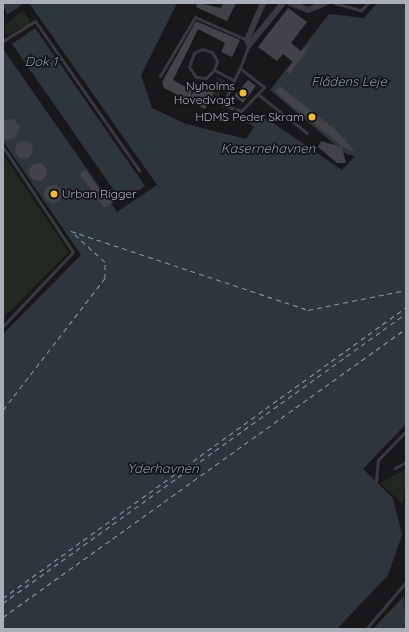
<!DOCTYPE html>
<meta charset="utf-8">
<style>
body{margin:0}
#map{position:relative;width:409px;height:632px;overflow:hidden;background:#18181a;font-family:Quicksand,sans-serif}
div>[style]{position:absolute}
.green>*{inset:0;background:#202821}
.water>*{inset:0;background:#2e363d}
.ferry>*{height:1px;margin-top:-0.5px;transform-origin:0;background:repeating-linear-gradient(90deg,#829ab3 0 5px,transparent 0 9px)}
.building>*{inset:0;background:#424347}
.round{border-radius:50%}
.service>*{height:3px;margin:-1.5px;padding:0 1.5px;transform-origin:1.5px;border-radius:1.5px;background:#39393f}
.minor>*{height:6px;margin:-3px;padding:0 3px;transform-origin:3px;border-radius:3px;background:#39393f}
.dots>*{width:11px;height:11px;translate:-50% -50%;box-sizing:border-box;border:2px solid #131315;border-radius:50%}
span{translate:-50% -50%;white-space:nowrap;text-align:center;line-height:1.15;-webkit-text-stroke:3.5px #131315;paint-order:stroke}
.poi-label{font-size:12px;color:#aaaeb9}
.right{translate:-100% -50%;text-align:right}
.left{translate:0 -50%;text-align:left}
.water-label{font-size:13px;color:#829ab3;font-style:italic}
.frame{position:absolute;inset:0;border:4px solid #aaaeb9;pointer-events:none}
</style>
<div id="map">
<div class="green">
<div style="clip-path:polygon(23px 11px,30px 21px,27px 25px,8px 35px,3px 26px)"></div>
<div style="clip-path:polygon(217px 77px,226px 81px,216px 102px,210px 99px)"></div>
<div style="clip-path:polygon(3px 154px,69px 252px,3px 318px)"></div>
<div style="clip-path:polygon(406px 469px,406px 482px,403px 504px,380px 483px)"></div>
</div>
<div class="water">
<div style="clip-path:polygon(3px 3px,24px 3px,7px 15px)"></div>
<div style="clip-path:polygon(29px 3px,177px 3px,141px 75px,152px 108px,186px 124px,246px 139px,254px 127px,246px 121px,252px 113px,270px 121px,342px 170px,355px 156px,346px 154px,270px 90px,329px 14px,364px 18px,377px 3px,406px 3px,406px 424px,363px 469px,393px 498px,402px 535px,388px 575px,337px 629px,3px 629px,3px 334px,81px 255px,3px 141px,3px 49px,117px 212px,157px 185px)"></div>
<div style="clip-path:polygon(35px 28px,145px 186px,122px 202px,12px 44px)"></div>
<div style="clip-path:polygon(404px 596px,406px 629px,373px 629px,403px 597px)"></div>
</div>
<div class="ferry">
<div style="left:71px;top:231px;width:250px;rotate:18.4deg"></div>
<div style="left:308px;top:310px;width:100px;rotate:-11.5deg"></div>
<div style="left:3px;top:410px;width:167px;rotate:-52.3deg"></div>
<div style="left:105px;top:278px;width:16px;rotate:-90deg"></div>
<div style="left:105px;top:262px;width:45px;rotate:-137.7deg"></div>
<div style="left:3px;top:598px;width:497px;rotate:-35.8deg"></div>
<div style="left:3px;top:603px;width:496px;rotate:-35.7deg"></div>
<div style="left:3px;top:617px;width:496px;rotate:-35.6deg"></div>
</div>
<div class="building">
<div style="clip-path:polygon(198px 3px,221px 8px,223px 3px,236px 3px,227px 21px,196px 7px)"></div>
<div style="clip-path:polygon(288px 8px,307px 22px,291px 43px,301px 51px,314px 40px,289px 75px,287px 70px,293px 62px,283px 54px,277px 61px,258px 47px)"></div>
<div style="clip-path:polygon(196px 21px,240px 40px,232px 57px,221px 52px,225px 43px,198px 29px,189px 48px,173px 80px,199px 94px,204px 85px,215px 90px,205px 109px,164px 88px,162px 82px)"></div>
<div style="clip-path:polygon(248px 80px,256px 86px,243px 103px,234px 96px)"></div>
<div style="clip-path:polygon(280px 86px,337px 131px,355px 152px,343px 147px,288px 103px,275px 92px)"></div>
<div style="clip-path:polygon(14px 119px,20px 127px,15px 138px,3px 141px,3px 120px)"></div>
<div class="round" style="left:15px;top:141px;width:18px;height:18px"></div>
<div style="clip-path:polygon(321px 141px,342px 147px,346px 163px,337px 163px,318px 147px)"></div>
<div class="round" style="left:29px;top:163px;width:18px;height:18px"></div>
<div style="clip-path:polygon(86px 170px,105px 198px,111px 193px,116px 200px,104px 208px,80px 174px)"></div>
<div class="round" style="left:44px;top:185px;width:18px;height:18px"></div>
</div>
<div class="service">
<div style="left:334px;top:3px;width:28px;rotate:15deg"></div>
<div style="left:361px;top:10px;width:10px;rotate:-45deg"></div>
<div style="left:3px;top:41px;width:38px;rotate:-32deg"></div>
<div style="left:35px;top:21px;width:182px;rotate:55.1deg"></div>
<div style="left:214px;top:70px;width:9px;rotate:-72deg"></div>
<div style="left:217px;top:61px;width:10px;rotate:-119deg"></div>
<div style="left:212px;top:52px;width:10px;rotate:-163deg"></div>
<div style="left:202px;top:49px;width:9px;rotate:153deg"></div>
<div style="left:194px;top:53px;width:15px;rotate:110deg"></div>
<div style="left:189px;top:67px;width:12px;rotate:55deg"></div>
<div style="left:196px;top:77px;width:10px;rotate:6deg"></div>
<div style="left:206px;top:78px;width:11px;rotate:-45deg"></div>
<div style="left:214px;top:70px;width:22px;rotate:27deg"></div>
<div style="left:234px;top:80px;width:13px;rotate:-63deg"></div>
<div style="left:160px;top:76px;width:69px;rotate:-59.3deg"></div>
<div style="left:195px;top:17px;width:57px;rotate:23.9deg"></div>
<div style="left:234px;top:80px;width:27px;rotate:114deg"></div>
<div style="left:223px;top:105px;width:19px;rotate:18deg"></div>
<div style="left:241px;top:111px;width:33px;rotate:-46deg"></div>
<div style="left:264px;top:87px;width:31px;rotate:-142deg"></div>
<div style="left:240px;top:68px;width:25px;rotate:-69deg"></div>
<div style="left:259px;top:95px;width:61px;rotate:38.4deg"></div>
<div style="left:3px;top:147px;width:126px;rotate:56.3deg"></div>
<div style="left:73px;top:252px;width:102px;rotate:133.4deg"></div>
<div style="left:395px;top:468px;width:13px;rotate:-29deg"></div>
<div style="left:376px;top:481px;width:21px;rotate:-85deg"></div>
<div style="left:378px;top:460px;width:40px;rotate:-46deg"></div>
<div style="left:366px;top:629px;width:62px;rotate:-49.6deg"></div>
</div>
<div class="minor">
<div style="left:263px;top:3px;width:40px;rotate:113.4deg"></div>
<div style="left:247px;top:40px;width:5px;rotate:68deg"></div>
<div style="left:249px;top:45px;width:54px;rotate:-51deg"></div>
<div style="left:290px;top:3px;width:19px;rotate:21deg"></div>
<div style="left:308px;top:10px;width:18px;rotate:-22deg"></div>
</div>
<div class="dots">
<div style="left:243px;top:93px;background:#eeba3b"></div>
<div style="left:312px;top:117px;background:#eeba3b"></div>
<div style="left:54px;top:194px;background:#eeba3b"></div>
</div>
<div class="poi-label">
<span class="right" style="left:235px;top:93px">Nyholms<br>Hovedvagt</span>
<span class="right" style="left:304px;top:117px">HDMS Peder Skram</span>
<span class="left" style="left:62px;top:194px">Urban Rigger</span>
</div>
<div class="water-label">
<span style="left:41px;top:61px">Dok 1</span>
<span style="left:349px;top:81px">Flådens Leje</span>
<span style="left:268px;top:148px">Kasernehavnen</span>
<span style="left:163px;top:468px">Yderhavnen</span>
</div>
<div class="frame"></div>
</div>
